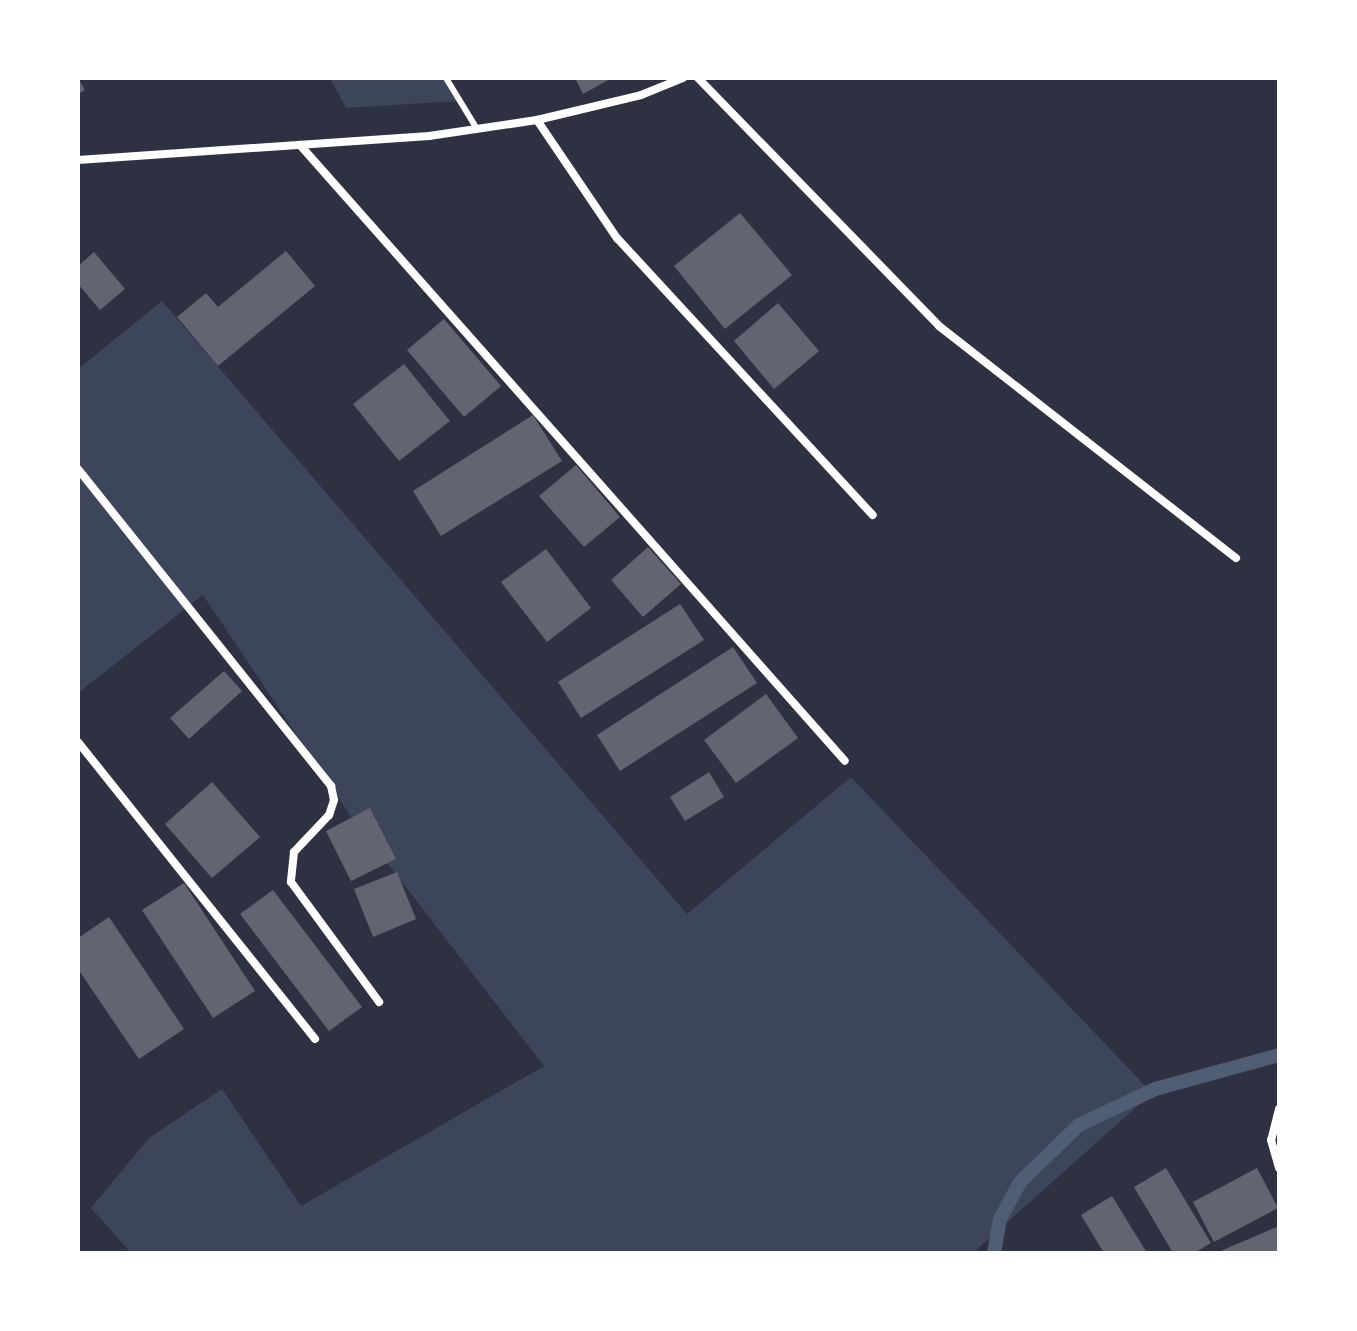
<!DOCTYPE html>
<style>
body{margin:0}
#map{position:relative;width:1357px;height:1331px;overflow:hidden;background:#2d3142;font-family:"Source Serif 4",serif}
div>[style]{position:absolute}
.green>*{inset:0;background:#3c4559}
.stream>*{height:14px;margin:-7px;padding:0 7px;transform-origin:7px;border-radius:7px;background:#4f5d75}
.building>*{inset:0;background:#626471}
.service>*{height:6px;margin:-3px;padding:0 3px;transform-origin:3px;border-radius:3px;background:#fff}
.minor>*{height:8px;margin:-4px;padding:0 4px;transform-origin:4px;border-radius:4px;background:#fff}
span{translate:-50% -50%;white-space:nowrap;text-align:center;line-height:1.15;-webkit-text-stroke:8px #fff;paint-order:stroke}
.frame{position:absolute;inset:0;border:80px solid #fff;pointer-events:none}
</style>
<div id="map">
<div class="green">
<div style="clip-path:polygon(330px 78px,448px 78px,459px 101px,346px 108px)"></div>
<div style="clip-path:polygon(162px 301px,687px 914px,851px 777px,1152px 1093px,973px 1253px,131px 1253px,91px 1208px,149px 1138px,222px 1089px,301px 1206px,544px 1066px,350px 815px,203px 595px,78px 693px,78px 369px)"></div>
</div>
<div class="stream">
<div style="left:994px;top:1253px;width:35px;rotate:-80deg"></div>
<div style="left:1000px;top:1219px;width:42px;rotate:-61.6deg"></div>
<div style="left:1020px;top:1182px;width:82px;rotate:-44deg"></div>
<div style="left:1079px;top:1125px;width:84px;rotate:-25.3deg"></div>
<div style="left:1155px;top:1089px;width:129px;rotate:-15.3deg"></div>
</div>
<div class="building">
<div style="clip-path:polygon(78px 78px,85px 90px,78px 94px)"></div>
<div style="clip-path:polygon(575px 78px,612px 78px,583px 94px)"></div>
<div style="clip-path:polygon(740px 213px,792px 275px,725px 329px,674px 266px)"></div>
<div style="clip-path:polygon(286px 251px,315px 286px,218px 366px,177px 317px,206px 293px,218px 307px)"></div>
<div style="clip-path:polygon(94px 252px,125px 289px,100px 310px,78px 284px,78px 266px)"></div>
<div style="clip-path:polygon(778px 303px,819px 351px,774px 389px,734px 341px)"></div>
<div style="clip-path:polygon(444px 319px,501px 386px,464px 417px,407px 350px)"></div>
<div style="clip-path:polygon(404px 364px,450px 421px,399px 461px,353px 404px)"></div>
<div style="clip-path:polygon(533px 415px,562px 461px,441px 536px,413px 491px)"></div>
<div style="clip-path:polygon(576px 465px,620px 517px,584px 547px,539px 496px)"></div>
<div style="clip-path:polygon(648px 547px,681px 584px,643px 617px,611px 580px)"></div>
<div style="clip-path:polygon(546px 549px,591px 608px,547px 642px,501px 582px)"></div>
<div style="clip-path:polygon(680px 604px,704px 640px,581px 718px,558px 682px)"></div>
<div style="clip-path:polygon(733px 647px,757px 683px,620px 771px,597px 735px)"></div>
<div style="clip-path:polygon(224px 671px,242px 691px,189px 739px,170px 718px)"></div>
<div style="clip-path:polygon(766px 694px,798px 738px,736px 783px,704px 740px)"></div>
<div style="clip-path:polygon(709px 772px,724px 797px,685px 821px,670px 797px)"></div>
<div style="clip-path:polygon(212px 782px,260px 837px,212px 878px,165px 824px)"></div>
<div style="clip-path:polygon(370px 808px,396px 859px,351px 881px,326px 831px)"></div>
<div style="clip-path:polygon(397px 872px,416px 919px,373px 937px,354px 889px)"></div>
<div style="clip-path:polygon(184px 883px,255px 991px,213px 1018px,142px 910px)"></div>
<div style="clip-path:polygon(273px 890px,362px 1007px,329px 1031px,240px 914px)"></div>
<div style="clip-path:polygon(109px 917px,184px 1029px,139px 1059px,78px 969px,78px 938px)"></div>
<div style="clip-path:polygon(1166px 1168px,1211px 1243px,1194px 1253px,1173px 1253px,1134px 1187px)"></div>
<div style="clip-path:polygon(1257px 1168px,1278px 1208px,1214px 1242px,1193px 1202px)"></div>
<div style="clip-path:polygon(1112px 1196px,1147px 1253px,1104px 1253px,1081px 1215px)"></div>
<div style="clip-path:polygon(1279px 1226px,1279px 1253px,1216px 1253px)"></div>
</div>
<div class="service">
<div style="left:446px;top:78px;width:60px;rotate:58.7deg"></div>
</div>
<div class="minor">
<div style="left:698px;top:78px;width:346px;rotate:45.8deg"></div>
<div style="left:939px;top:326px;width:377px;rotate:38deg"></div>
<div style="left:537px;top:120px;width:143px;rotate:55.9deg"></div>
<div style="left:617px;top:238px;width:377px;rotate:47.3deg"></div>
<div style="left:300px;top:145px;width:822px;rotate:48.5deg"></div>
<div style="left:78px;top:160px;width:352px;rotate:-3.9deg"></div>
<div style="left:429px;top:136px;width:109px;rotate:-8.4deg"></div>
<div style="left:537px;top:120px;width:107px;rotate:-13.5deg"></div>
<div style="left:641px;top:95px;width:45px;rotate:-22deg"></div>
<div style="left:78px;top:469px;width:406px;rotate:51.4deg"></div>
<div style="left:331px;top:786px;width:14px;rotate:78deg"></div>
<div style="left:334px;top:800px;width:16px;rotate:108deg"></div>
<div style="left:329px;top:815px;width:51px;rotate:133.4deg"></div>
<div style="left:294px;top:852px;width:30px;rotate:96deg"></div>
<div style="left:291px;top:882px;width:149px;rotate:53.7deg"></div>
<div style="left:78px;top:742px;width:380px;rotate:51.4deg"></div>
<div style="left:1279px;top:1109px;width:32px;rotate:104deg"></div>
<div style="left:1271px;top:1140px;width:29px;rotate:74deg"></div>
</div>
<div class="frame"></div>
</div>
